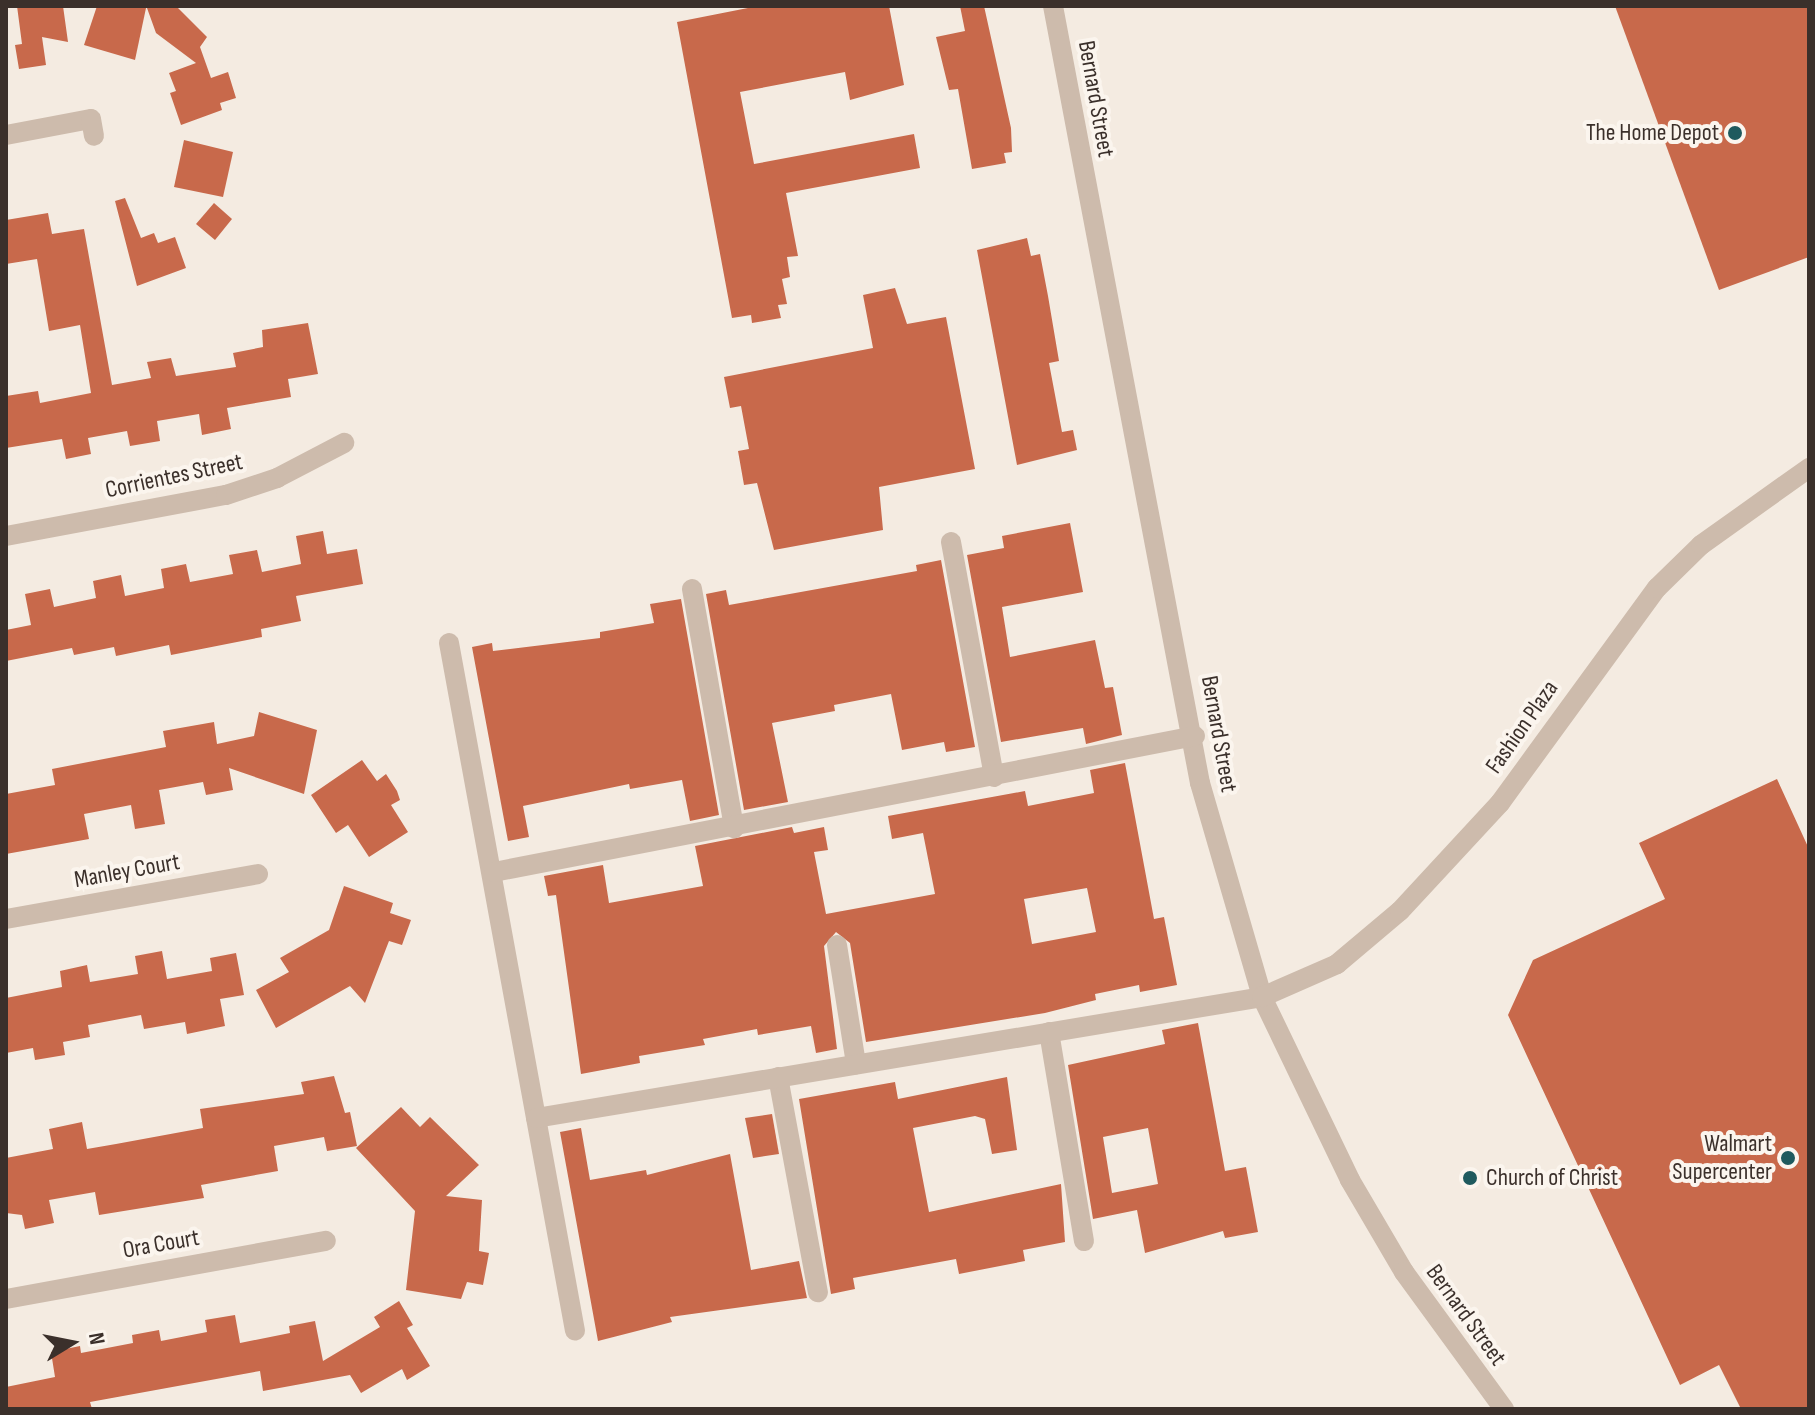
<!DOCTYPE html>
<style>
body{margin:0}
#map{position:relative;width:1815px;height:1415px;overflow:hidden;background:#f4ebe1;font-family:"Sofia Sans Condensed",sans-serif}
div>[style]{position:absolute}
.building>*{inset:0;background:#c8694b}
.minor>*{height:20px;margin:-10px;padding:0 10px;transform-origin:10px;border-radius:10px;background:#cdbbac}
.dots>*{width:22px;height:22px;translate:-50% -50%;box-sizing:border-box;border:4px solid #fbf5ee;border-radius:50%}
span{translate:-50% -50%;white-space:nowrap;text-align:center;line-height:1.15;-webkit-text-stroke:8px #fbf5ee;paint-order:stroke}
.street-label{font-size:24px;color:#3b302b}
.poi-label{font-size:24px;color:#3b302b}
.right{translate:-100% -50%;text-align:right}
.left{translate:0 -50%;text-align:left}
.frame{position:absolute;inset:0;border:8px solid #3b302b;pointer-events:none}
.north{position:absolute;left:32px;top:1303px;width:80px;height:80px;-webkit-text-stroke:6px #fbf5ee;paint-order:stroke;rotate:80deg;font-size:22px;font-weight:700;line-height:32px;text-align:center;color:#3b302b}
.north::after{content:'';display:block;margin:auto;width:28px;height:36px;background:#3b302b;clip-path:polygon(50% 0,100% 100%,50% 72%,0 100%)}
</style>
<div id="map">
<div class="building">
<div style="clip-path:polygon(17px 6px,63px 6px,68px 42px,42px 37px,46px 65px,19px 69px,15px 45px,22px 44px)"></div>
<div style="clip-path:polygon(97px 6px,146px 8px,135px 60px,84px 45px)"></div>
<div style="clip-path:polygon(164px 6px,176px 6px,207px 37px,200px 47px,211px 78px,228px 72px,236px 98px,220px 103px,222px 110px,181px 125px,170px 93px,176px 91px,169px 73px,196px 63px,156px 33px,147px 8px)"></div>
<div style="clip-path:polygon(758px 6px,889px 6px,904px 85px,850px 100px,845px 72px,740px 92px,754px 164px,914px 134px,920px 168px,786px 193px,798px 256px,787px 257px,790px 277px,782px 279px,787px 304px,778px 305px,781px 318px,752px 323px,751px 315px,732px 318px,677px 22px)"></div>
<div style="clip-path:polygon(960px 6px,984px 6px,1011px 128px,1012px 152px,1004px 153px,1006px 163px,972px 169px,958px 89px,949px 90px,936px 37px,965px 31px)"></div>
<div style="clip-path:polygon(1615px 6px,1809px 6px,1809px 257px,1719px 290px)"></div>
<div style="clip-path:polygon(184px 140px,233px 152px,223px 197px,174px 187px)"></div>
<div style="clip-path:polygon(125px 198px,141px 238px,154px 233px,158px 243px,175px 237px,186px 268px,137px 286px,115px 201px)"></div>
<div style="clip-path:polygon(214px 203px,232px 219px,215px 240px,196px 224px)"></div>
<div style="clip-path:polygon(48px 213px,52px 234px,84px 229px,112px 385px,151px 378px,147px 362px,171px 358px,176px 376px,236px 367px,233px 353px,263px 347px,262px 330px,308px 323px,318px 374px,288px 379px,291px 397px,227px 408px,231px 429px,202px 435px,199px 414px,157px 421px,160px 441px,130px 446px,127px 431px,88px 438px,91px 454px,66px 459px,62px 439px,6px 448px,6px 396px,38px 391px,40px 403px,91px 393px,80px 325px,49px 331px,37px 259px,6px 264px,6px 220px)"></div>
<div style="clip-path:polygon(1027px 238px,1031px 256px,1040px 254px,1048px 296px,1059px 361px,1049px 363px,1062px 432px,1073px 430px,1077px 450px,1017px 465px,977px 250px)"></div>
<div style="clip-path:polygon(895px 288px,907px 324px,946px 317px,975px 469px,879px 487px,883px 530px,774px 550px,757px 483px,744px 485px,738px 451px,749px 449px,741px 406px,730px 408px,724px 377px,873px 348px,863px 295px)"></div>
<div style="clip-path:polygon(1070px 523px,1083px 592px,1002px 607px,1010px 657px,1095px 640px,1105px 688px,1113px 687px,1122px 735px,1086px 744px,1083px 728px,1001px 742px,967px 555px,1004px 548px,1002px 536px)"></div>
<div style="clip-path:polygon(323px 531px,327px 554px,357px 549px,363px 584px,296px 596px,301px 621px,261px 629px,262px 637px,171px 655px,169px 645px,116px 656px,114px 647px,74px 655px,72px 648px,6px 661px,6px 630px,31px 625px,25px 594px,50px 589px,54px 607px,96px 598px,93px 581px,121px 575px,125px 596px,164px 588px,161px 569px,186px 564px,190px 582px,233px 574px,229px 555px,257px 550px,262px 572px,301px 564px,296px 536px)"></div>
<div style="clip-path:polygon(941px 560px,975px 747px,946px 752px,944px 742px,902px 750px,891px 694px,834px 705px,835px 711px,772px 723px,788px 802px,744px 810px,706px 594px,726px 590px,729px 605px,917px 571px,916px 565px)"></div>
<div style="clip-path:polygon(681px 599px,719px 815px,690px 821px,682px 780px,630px 789px,629px 784px,523px 806px,529px 837px,508px 841px,472px 647px,492px 643px,493px 651px,600px 638px,600px 632px,654px 623px,650px 604px)"></div>
<div style="clip-path:polygon(259px 712px,317px 730px,304px 794px,229px 768px,233px 790px,206px 795px,203px 782px,159px 790px,165px 824px,135px 829px,131px 805px,84px 814px,89px 839px,6px 854px,6px 794px,55px 785px,52px 769px,166px 747px,163px 731px,214px 722px,217px 744px,254px 736px)"></div>
<div style="clip-path:polygon(362px 760px,377px 781px,386px 774px,397px 791px,400px 800px,391px 805px,408px 832px,369px 857px,348px 825px,336px 833px,311px 795px)"></div>
<div style="clip-path:polygon(evenodd,1125px 763px,1154px 919px,1164px 917px,1177px 985px,1140px 992px,1139px 985px,1095px 994px,1096px 1000px,1045px 1013px,866px 1042px,850px 943px,836px 932px,824px 946px,837px 1049px,816px 1053px,811px 1026px,758px 1035px,757px 1029px,703px 1039px,705px 1045px,639px 1056px,640px 1063px,581px 1074px,556px 895px,548px 896px,544px 876px,603px 865px,609px 903px,703px 886px,695px 846px,792px 827px,794px 833px,824px 827px,828px 850px,814px 852px,826px 914px,935px 894px,923px 833px,892px 839px,888px 816px,1025px 791px,1028px 806px,1094px 793px,1090px 770px,1125px 763px,1087px 888px,1096px 932px,1032px 944px,1024px 899px,1087px 888px)"></div>
<div style="clip-path:polygon(1777px 779px,1809px 849px,1809px 1409px,1741px 1409px,1719px 1365px,1680px 1385px,1508px 1015px,1533px 960px,1665px 899px,1639px 843px)"></div>
<div style="clip-path:polygon(344px 886px,393px 903px,390px 913px,411px 920px,402px 945px,389px 941px,365px 1003px,350px 986px,276px 1028px,256px 990px,289px 972px,280px 958px,329px 930px)"></div>
<div style="clip-path:polygon(162px 951px,167px 979px,212px 971px,210px 958px,236px 953px,244px 995px,220px 999px,225px 1026px,187px 1034px,185px 1022px,144px 1029px,141px 1015px,88px 1025px,90px 1037px,63px 1042px,65px 1055px,35px 1060px,33px 1048px,6px 1053px,6px 998px,62px 987px,60px 971px,87px 965px,90px 982px,138px 974px,135px 956px)"></div>
<div style="clip-path:polygon(evenodd,1198px 1023px,1225px 1171px,1246px 1167px,1258px 1232px,1225px 1238px,1223px 1231px,1145px 1253px,1137px 1210px,1093px 1219px,1068px 1065px,1165px 1044px,1162px 1030px,1198px 1023px,1148px 1128px,1158px 1184px,1112px 1193px,1103px 1137px,1148px 1128px)"></div>
<div style="clip-path:polygon(334px 1076px,345px 1113px,350px 1112px,357px 1146px,327px 1151px,324px 1137px,274px 1146px,278px 1171px,201px 1185px,204px 1198px,99px 1215px,95px 1192px,49px 1200px,54px 1223px,25px 1229px,22px 1215px,6px 1213px,6px 1158px,53px 1149px,49px 1129px,82px 1122px,87px 1149px,116px 1144px,203px 1128px,200px 1109px,304px 1094px,301px 1082px)"></div>
<div style="clip-path:polygon(1007px 1077px,1017px 1150px,992px 1154px,985px 1119px,975px 1116px,913px 1128px,929px 1212px,1061px 1184px,1065px 1242px,1023px 1250px,1025px 1261px,959px 1274px,956px 1259px,853px 1278px,855px 1289px,831px 1294px,799px 1099px,895px 1082px,898px 1099px)"></div>
<div style="clip-path:polygon(401px 1107px,420px 1127px,430px 1117px,479px 1165px,446px 1196px,482px 1200px,479px 1251px,489px 1253px,483px 1285px,467px 1282px,461px 1299px,406px 1290px,415px 1211px,356px 1148px)"></div>
<div style="clip-path:polygon(772px 1114px,779px 1154px,753px 1158px,745px 1118px)"></div>
<div style="clip-path:polygon(581px 1128px,590px 1180px,646px 1170px,647px 1175px,730px 1154px,751px 1270px,799px 1261px,807px 1298px,670px 1317px,672px 1322px,598px 1341px,560px 1132px)"></div>
<div style="clip-path:polygon(399px 1301px,413px 1325px,407px 1328px,430px 1366px,407px 1380px,402px 1369px,361px 1393px,350px 1375px,263px 1391px,260px 1371px,90px 1402px,92px 1409px,6px 1409px,6px 1387px,55px 1377px,51px 1352px,80px 1346px,81px 1353px,133px 1343px,132px 1335px,159px 1330px,161px 1341px,207px 1332px,205px 1320px,235px 1315px,240px 1343px,290px 1333px,289px 1326px,315px 1321px,323px 1361px,380px 1327px,374px 1317px)"></div>
</div>
<div class="minor">
<div style="left:1053px;top:6px;width:791px;rotate:79.29deg"></div>
<div style="left:1200px;top:783px;width:223px;rotate:73.8deg"></div>
<div style="left:1262px;top:997px;width:203px;rotate:64.3deg"></div>
<div style="left:1350px;top:1180px;width:107px;rotate:59.6deg"></div>
<div style="left:1404px;top:1272px;width:170px;rotate:53.9deg"></div>
<div style="left:6px;top:135px;width:86px;rotate:-10.7deg"></div>
<div style="left:91px;top:119px;width:17px;rotate:80deg"></div>
<div style="left:6px;top:536px;width:224px;rotate:-10.6deg"></div>
<div style="left:226px;top:495px;width:54px;rotate:-18.4deg"></div>
<div style="left:277px;top:478px;width:76px;rotate:-27.6deg"></div>
<div style="left:951px;top:542px;width:239px;rotate:79.6deg"></div>
<div style="left:692px;top:589px;width:243px;rotate:80deg"></div>
<div style="left:449px;top:643px;width:699px;rotate:79.62deg"></div>
<div style="left:494px;top:872px;width:714px;rotate:-10.98deg"></div>
<div style="left:6px;top:919px;width:256px;rotate:-10.1deg"></div>
<div style="left:837px;top:945px;width:121px;rotate:80.9deg"></div>
<div style="left:1049px;top:1032px;width:212px;rotate:80.5deg"></div>
<div style="left:778px;top:1077px;width:219px;rotate:79.5deg"></div>
<div style="left:536px;top:1118px;width:736px;rotate:-9.46deg"></div>
<div style="left:1262px;top:997px;width:82px;rotate:-23.7deg"></div>
<div style="left:1337px;top:964px;width:82px;rotate:-40.1deg"></div>
<div style="left:1400px;top:911px;width:147px;rotate:-47.2deg"></div>
<div style="left:1500px;top:803px;width:266px;rotate:-53.9deg"></div>
<div style="left:1657px;top:588px;width:62px;rotate:-44.3deg"></div>
<div style="left:1701px;top:545px;width:133px;rotate:-35.5deg"></div>
<div style="left:6px;top:1299px;width:325px;rotate:-10.3deg"></div>
</div>
<div class="dots">
<div style="left:1735px;top:133px;background:#1f5a5e"></div>
<div style="left:1788px;top:1158px;background:#1f5a5e"></div>
<div style="left:1470px;top:1178px;background:#1f5a5e"></div>
</div>
<div class="street-label">
<span style="left:1096px;top:99px;rotate:80deg">Bernard Street</span>
<span style="left:174px;top:476px;rotate:-12deg">Corrientes Street</span>
<span style="left:1522px;top:727px;rotate:-55deg">Fashion Plaza</span>
<span style="left:1219px;top:734px;rotate:80deg">Bernard Street</span>
<span style="left:127px;top:871px;rotate:-10deg">Manley Court</span>
<span style="left:161px;top:1244px;rotate:-10deg">Ora Court</span>
<span style="left:1466px;top:1315px;rotate:54deg">Bernard Street</span>
</div>
<div class="poi-label">
<span class="right" style="left:1719px;top:133px">The Home Depot</span>
<span class="right" style="left:1772px;top:1158px">Walmart<br>Supercenter</span>
<span class="left" style="left:1486px;top:1178px">Church of Christ</span>
</div>
<div class="frame"></div>
<div class="north">N</div>
</div>
